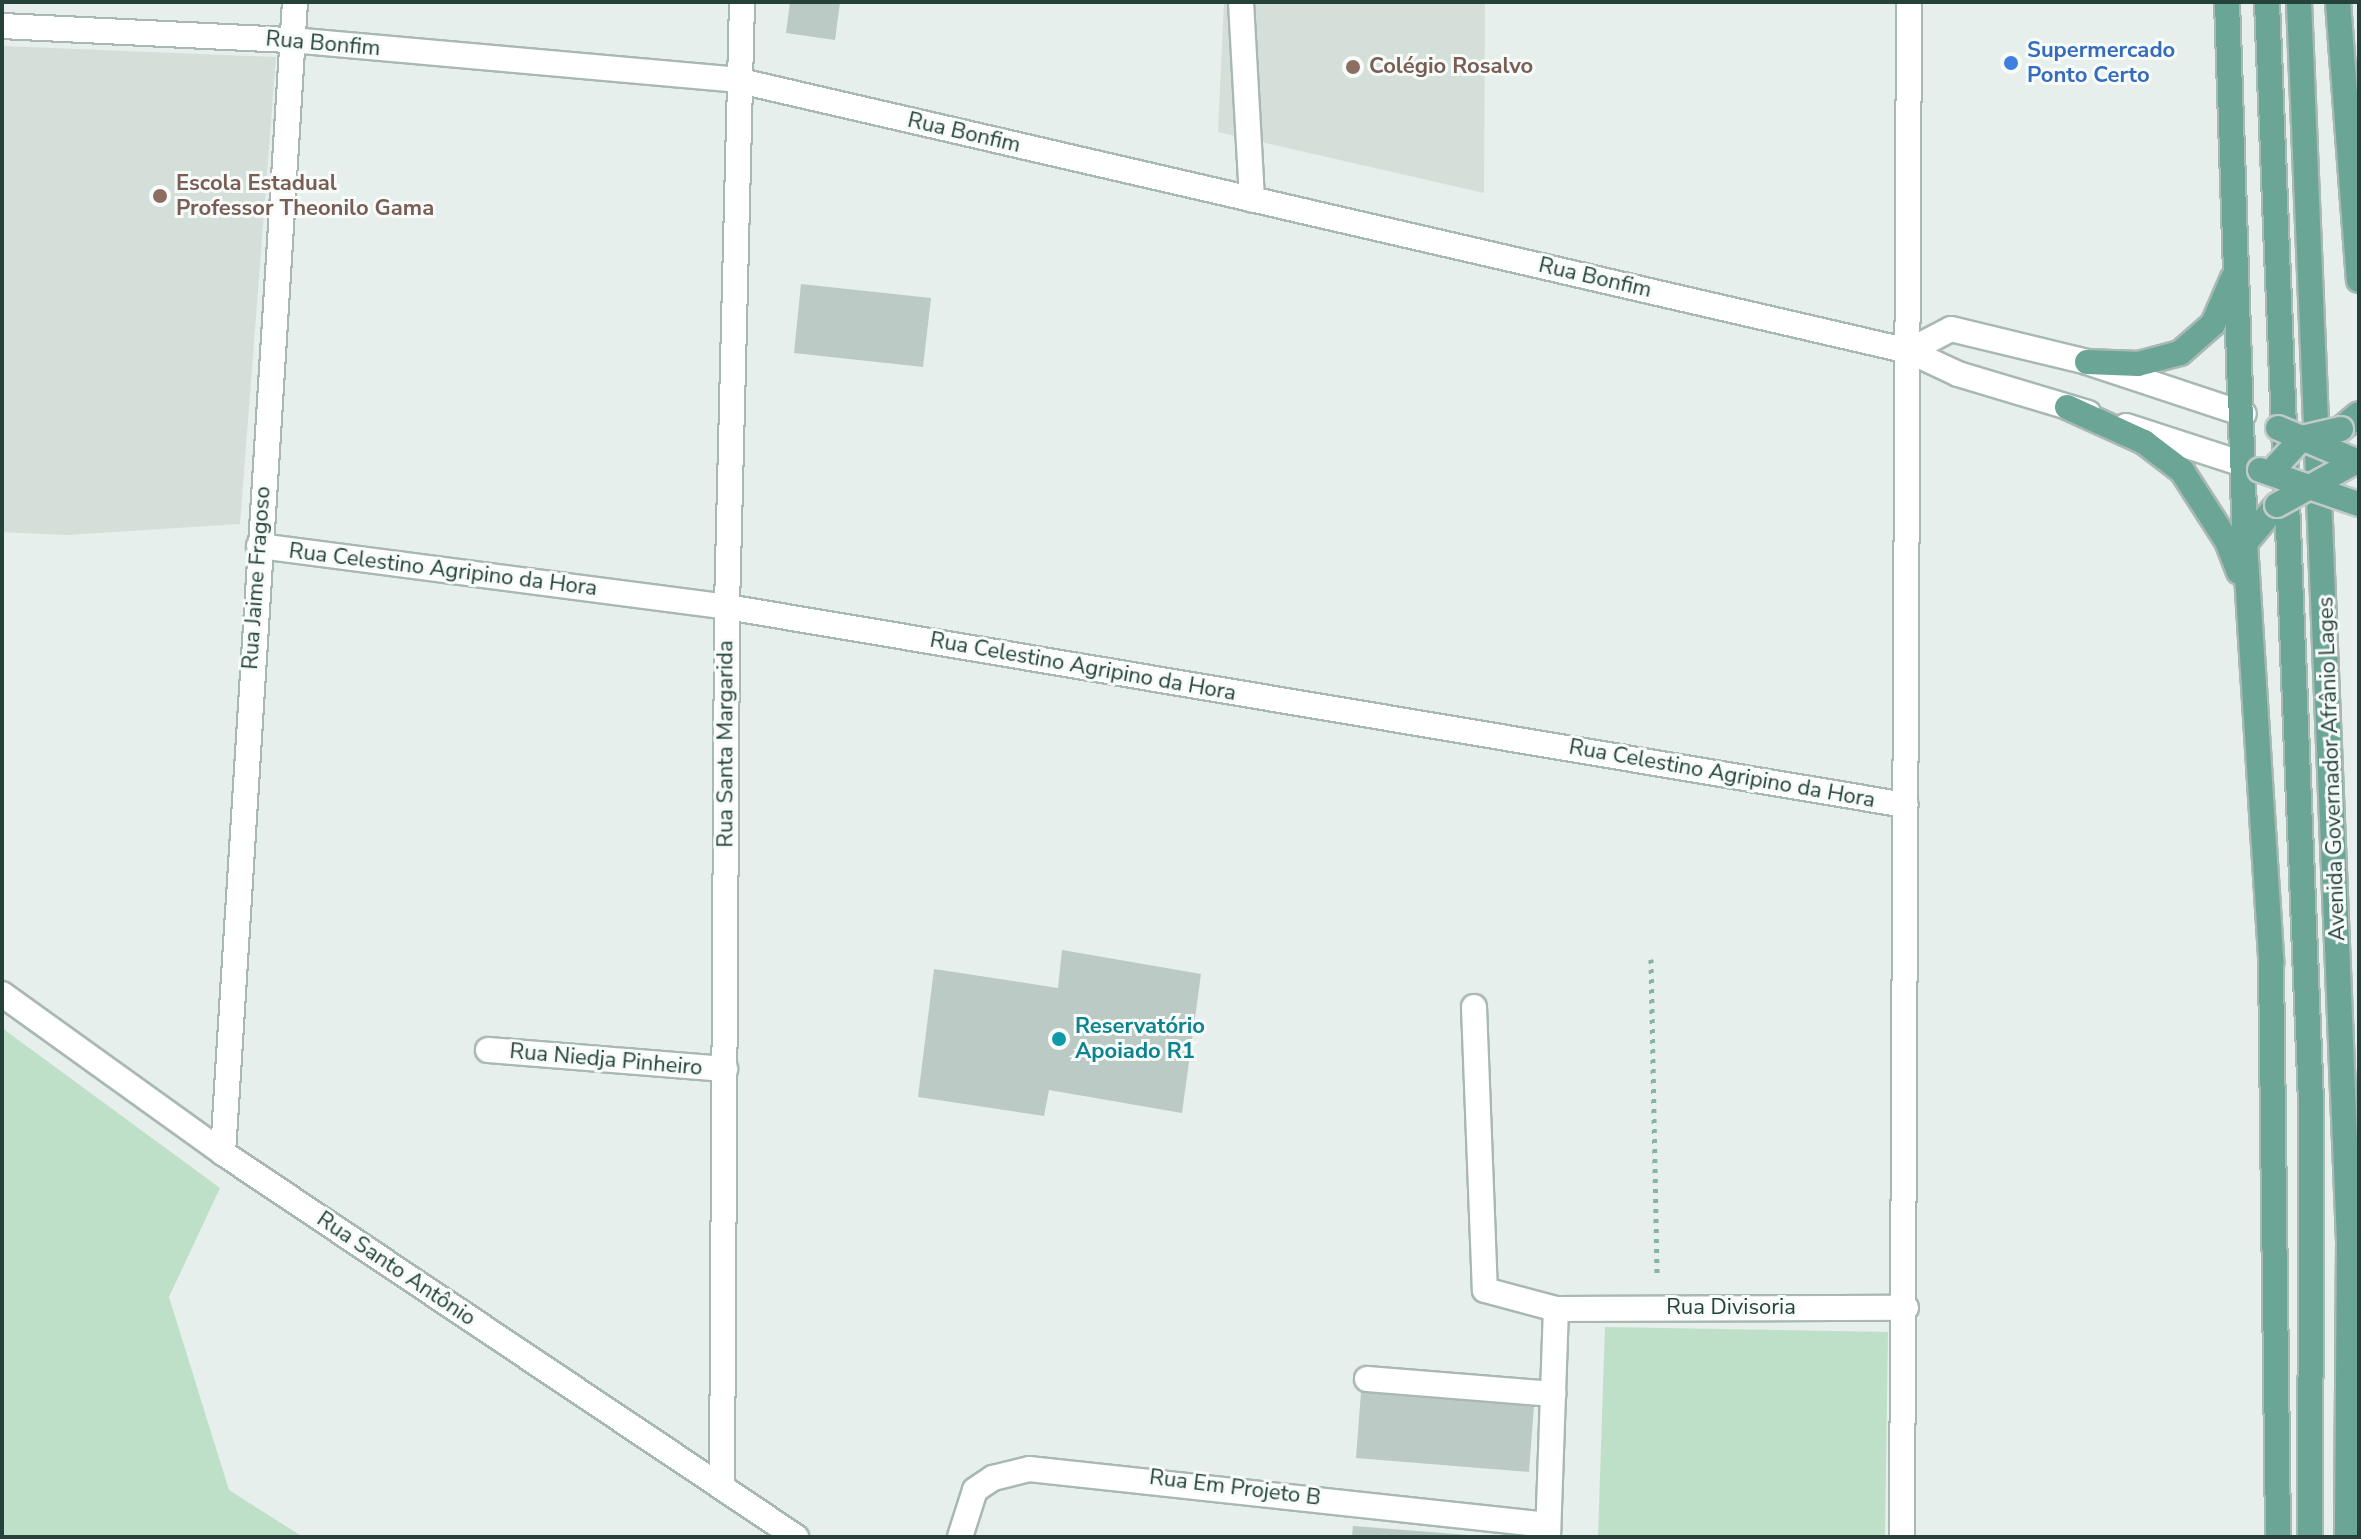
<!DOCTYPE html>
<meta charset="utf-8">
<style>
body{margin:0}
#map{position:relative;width:2361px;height:1539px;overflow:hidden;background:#e6efeb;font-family:"Nunito Sans",sans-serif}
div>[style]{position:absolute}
.built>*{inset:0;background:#d4dfda}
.green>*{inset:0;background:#bfe0c8}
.building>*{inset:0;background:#bbcac4}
.path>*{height:5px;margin-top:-2.5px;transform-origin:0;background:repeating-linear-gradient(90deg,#86b3a5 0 4px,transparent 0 10px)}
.roads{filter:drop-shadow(2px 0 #a8b8b2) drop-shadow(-2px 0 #a8b8b2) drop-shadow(0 2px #a8b8b2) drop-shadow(0 -2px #a8b8b2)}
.minor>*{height:24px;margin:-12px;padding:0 12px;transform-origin:12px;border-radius:12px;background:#fff}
.major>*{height:24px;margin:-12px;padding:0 12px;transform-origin:12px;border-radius:12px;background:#6aa596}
.bridges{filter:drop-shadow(2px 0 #c2cac8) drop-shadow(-2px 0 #c2cac8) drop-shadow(0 2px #c2cac8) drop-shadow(0 -2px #c2cac8)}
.major-bridge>*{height:24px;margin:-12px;padding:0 12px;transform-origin:12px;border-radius:12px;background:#6aa596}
.dots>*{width:22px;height:22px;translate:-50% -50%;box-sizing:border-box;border:4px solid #f7fbf9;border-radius:50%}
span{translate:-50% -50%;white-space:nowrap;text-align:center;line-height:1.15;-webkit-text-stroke:6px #f7fbf9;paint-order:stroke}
.street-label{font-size:22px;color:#24423a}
.shop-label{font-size:22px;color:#366cbe;font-weight:700}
.left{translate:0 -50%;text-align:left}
.education-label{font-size:22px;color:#785e54;font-weight:700}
.culture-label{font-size:22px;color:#0d838f;font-weight:700}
.frame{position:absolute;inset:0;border:4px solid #24423a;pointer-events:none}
</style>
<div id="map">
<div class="built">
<div style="clip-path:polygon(1224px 2px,1485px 2px,1484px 193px,1218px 132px)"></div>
<div style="clip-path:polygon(2px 46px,276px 57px,240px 524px,66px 535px,2px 532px)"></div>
</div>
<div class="green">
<div style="clip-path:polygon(2px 1028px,220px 1188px,169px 1297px,229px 1490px,303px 1537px,2px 1537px)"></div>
<div style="clip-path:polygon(1605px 1327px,1888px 1332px,1885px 1537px,1598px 1537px)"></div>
</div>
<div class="building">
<div style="clip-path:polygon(790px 2px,840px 2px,835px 40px,786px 33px)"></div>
<div style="clip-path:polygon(801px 284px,931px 298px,923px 367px,794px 353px)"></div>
<div style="clip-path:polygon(1062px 950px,1201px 974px,1182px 1113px,1049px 1090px,1044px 1116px,918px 1097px,934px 969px,1058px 988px)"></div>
<div style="clip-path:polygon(1361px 1392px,1534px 1406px,1529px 1472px,1356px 1458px)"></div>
<div style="clip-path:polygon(1353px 1526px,1469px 1535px,1469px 1537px,1352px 1537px)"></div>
</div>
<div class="path">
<div style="left:1651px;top:959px;width:319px;rotate:88.9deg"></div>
</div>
<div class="roads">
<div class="minor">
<div style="left:1241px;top:2px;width:198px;rotate:86.8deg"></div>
<div style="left:2px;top:26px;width:290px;rotate:2.8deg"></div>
<div style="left:292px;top:40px;width:446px;rotate:5.1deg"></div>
<div style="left:736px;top:80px;width:1204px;rotate:13.01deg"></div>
<div style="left:1909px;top:351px;width:54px;rotate:25.1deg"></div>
<div style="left:1958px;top:374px;width:136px;rotate:16.7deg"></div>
<div style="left:1909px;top:351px;width:47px;rotate:-27.6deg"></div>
<div style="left:1951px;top:329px;width:140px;rotate:13.6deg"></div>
<div style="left:2087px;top:362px;width:165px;rotate:18.3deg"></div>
<div style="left:2126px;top:426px;width:123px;rotate:18deg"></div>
<div style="left:259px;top:546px;width:472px;rotate:7.4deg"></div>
<div style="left:727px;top:607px;width:1195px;rotate:9.54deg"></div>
<div style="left:2px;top:994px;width:272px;rotate:35.7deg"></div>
<div style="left:223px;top:1153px;width:690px;rotate:33.83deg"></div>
<div style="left:1474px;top:1007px;width:283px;rotate:87.8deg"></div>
<div style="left:1485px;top:1290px;width:73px;rotate:15deg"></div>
<div style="left:1556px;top:1309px;width:350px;rotate:-0.2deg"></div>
<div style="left:488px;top:1050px;width:238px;rotate:4.6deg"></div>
<div style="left:223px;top:1153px;width:1153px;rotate:-86.42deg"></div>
<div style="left:1367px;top:1379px;width:187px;rotate:4.6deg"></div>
<div style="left:722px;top:1486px;width:879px;rotate:-89.67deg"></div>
<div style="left:727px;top:607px;width:605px;rotate:-88.58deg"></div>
<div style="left:960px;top:1537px;width:49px;rotate:-72.3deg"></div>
<div style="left:975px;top:1490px;width:22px;rotate:-34deg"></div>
<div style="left:993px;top:1478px;width:37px;rotate:-14deg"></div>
<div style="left:1029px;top:1469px;width:522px;rotate:6.16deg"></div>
<div style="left:1548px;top:1537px;width:228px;rotate:-88deg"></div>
<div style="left:1902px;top:1537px;width:1535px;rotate:-89.74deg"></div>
</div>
<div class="major">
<div style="left:2227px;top:2px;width:541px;rotate:88.09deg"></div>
<div style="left:2245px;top:543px;width:420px;rotate:86.4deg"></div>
<div style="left:2271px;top:962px;width:575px;rotate:89.3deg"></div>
<div style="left:2267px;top:2px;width:1103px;rotate:87.71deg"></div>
<div style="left:2311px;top:1104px;width:433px;rotate:90.1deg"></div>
<div style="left:2299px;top:2px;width:1242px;rotate:87.69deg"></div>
<div style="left:2349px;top:1243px;width:294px;rotate:90.4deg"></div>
<div style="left:2338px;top:2px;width:279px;rotate:85.7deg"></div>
<div style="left:2087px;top:362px;width:51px;rotate:2.2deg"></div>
<div style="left:2138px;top:364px;width:43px;rotate:-14.7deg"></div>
<div style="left:2180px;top:353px;width:44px;rotate:-41.3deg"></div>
<div style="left:2213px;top:324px;width:50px;rotate:-66.5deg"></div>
<div style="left:2067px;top:407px;width:85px;rotate:24.4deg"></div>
<div style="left:2144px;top:442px;width:48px;rotate:37.3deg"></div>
<div style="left:2182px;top:471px;width:83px;rotate:57.3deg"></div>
<div style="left:2227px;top:541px;width:33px;rotate:69deg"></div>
<div style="left:2341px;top:429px;width:23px;rotate:-40deg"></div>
<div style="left:2245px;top:543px;width:50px;rotate:-49.9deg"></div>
</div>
</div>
<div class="bridges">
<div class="major-bridge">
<div style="left:2278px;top:428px;width:88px;rotate:22.8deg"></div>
<div style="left:2260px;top:470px;width:104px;rotate:19.1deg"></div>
<div style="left:2270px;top:473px;width:47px;rotate:-47.6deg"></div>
<div style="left:2302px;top:438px;width:40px;rotate:-13deg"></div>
<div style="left:2277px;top:505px;width:91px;rotate:-28.8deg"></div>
</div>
</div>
<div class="dots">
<div style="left:2011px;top:63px;background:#3f7fe0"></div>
<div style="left:1353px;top:67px;background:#8d6e63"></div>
<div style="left:160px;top:196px;background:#8d6e63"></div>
<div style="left:1059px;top:1039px;background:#0f9aa8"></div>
</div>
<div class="street-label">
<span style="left:323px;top:44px;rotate:5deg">Rua Bonfim</span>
<span style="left:964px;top:133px;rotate:13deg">Rua Bonfim</span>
<span style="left:1595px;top:278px;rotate:13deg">Rua Bonfim</span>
<span style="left:443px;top:570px;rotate:7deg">Rua Celestino Agripino da Hora</span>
<span style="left:257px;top:578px;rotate:-86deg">Rua Jaime Fragoso</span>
<span style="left:1083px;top:667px;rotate:10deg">Rua Celestino Agripino da Hora</span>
<span style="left:726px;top:744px;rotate:-90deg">Rua Santa Margarida</span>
<span style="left:2332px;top:769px;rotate:-92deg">Avenida Governador Afrânio Lages</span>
<span style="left:1722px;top:774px;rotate:10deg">Rua Celestino Agripino da Hora</span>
<span style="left:606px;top:1060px;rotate:5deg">Rua Niedja Pinheiro</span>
<span style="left:396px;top:1269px;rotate:34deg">Rua Santo Antônio</span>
<span style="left:1731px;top:1308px">Rua Divisoria</span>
<span style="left:1235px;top:1488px;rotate:7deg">Rua Em Projeto B</span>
</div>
<div class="shop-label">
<span class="left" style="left:2027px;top:63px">Supermercado<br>Ponto Certo</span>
</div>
<div class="education-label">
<span class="left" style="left:1369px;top:67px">Colégio Rosalvo</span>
<span class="left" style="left:176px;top:196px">Escola Estadual<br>Professor Theonilo Gama</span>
</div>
<div class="culture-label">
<span class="left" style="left:1075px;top:1039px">Reservatório<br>Apoiado R1</span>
</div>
<div class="frame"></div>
</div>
